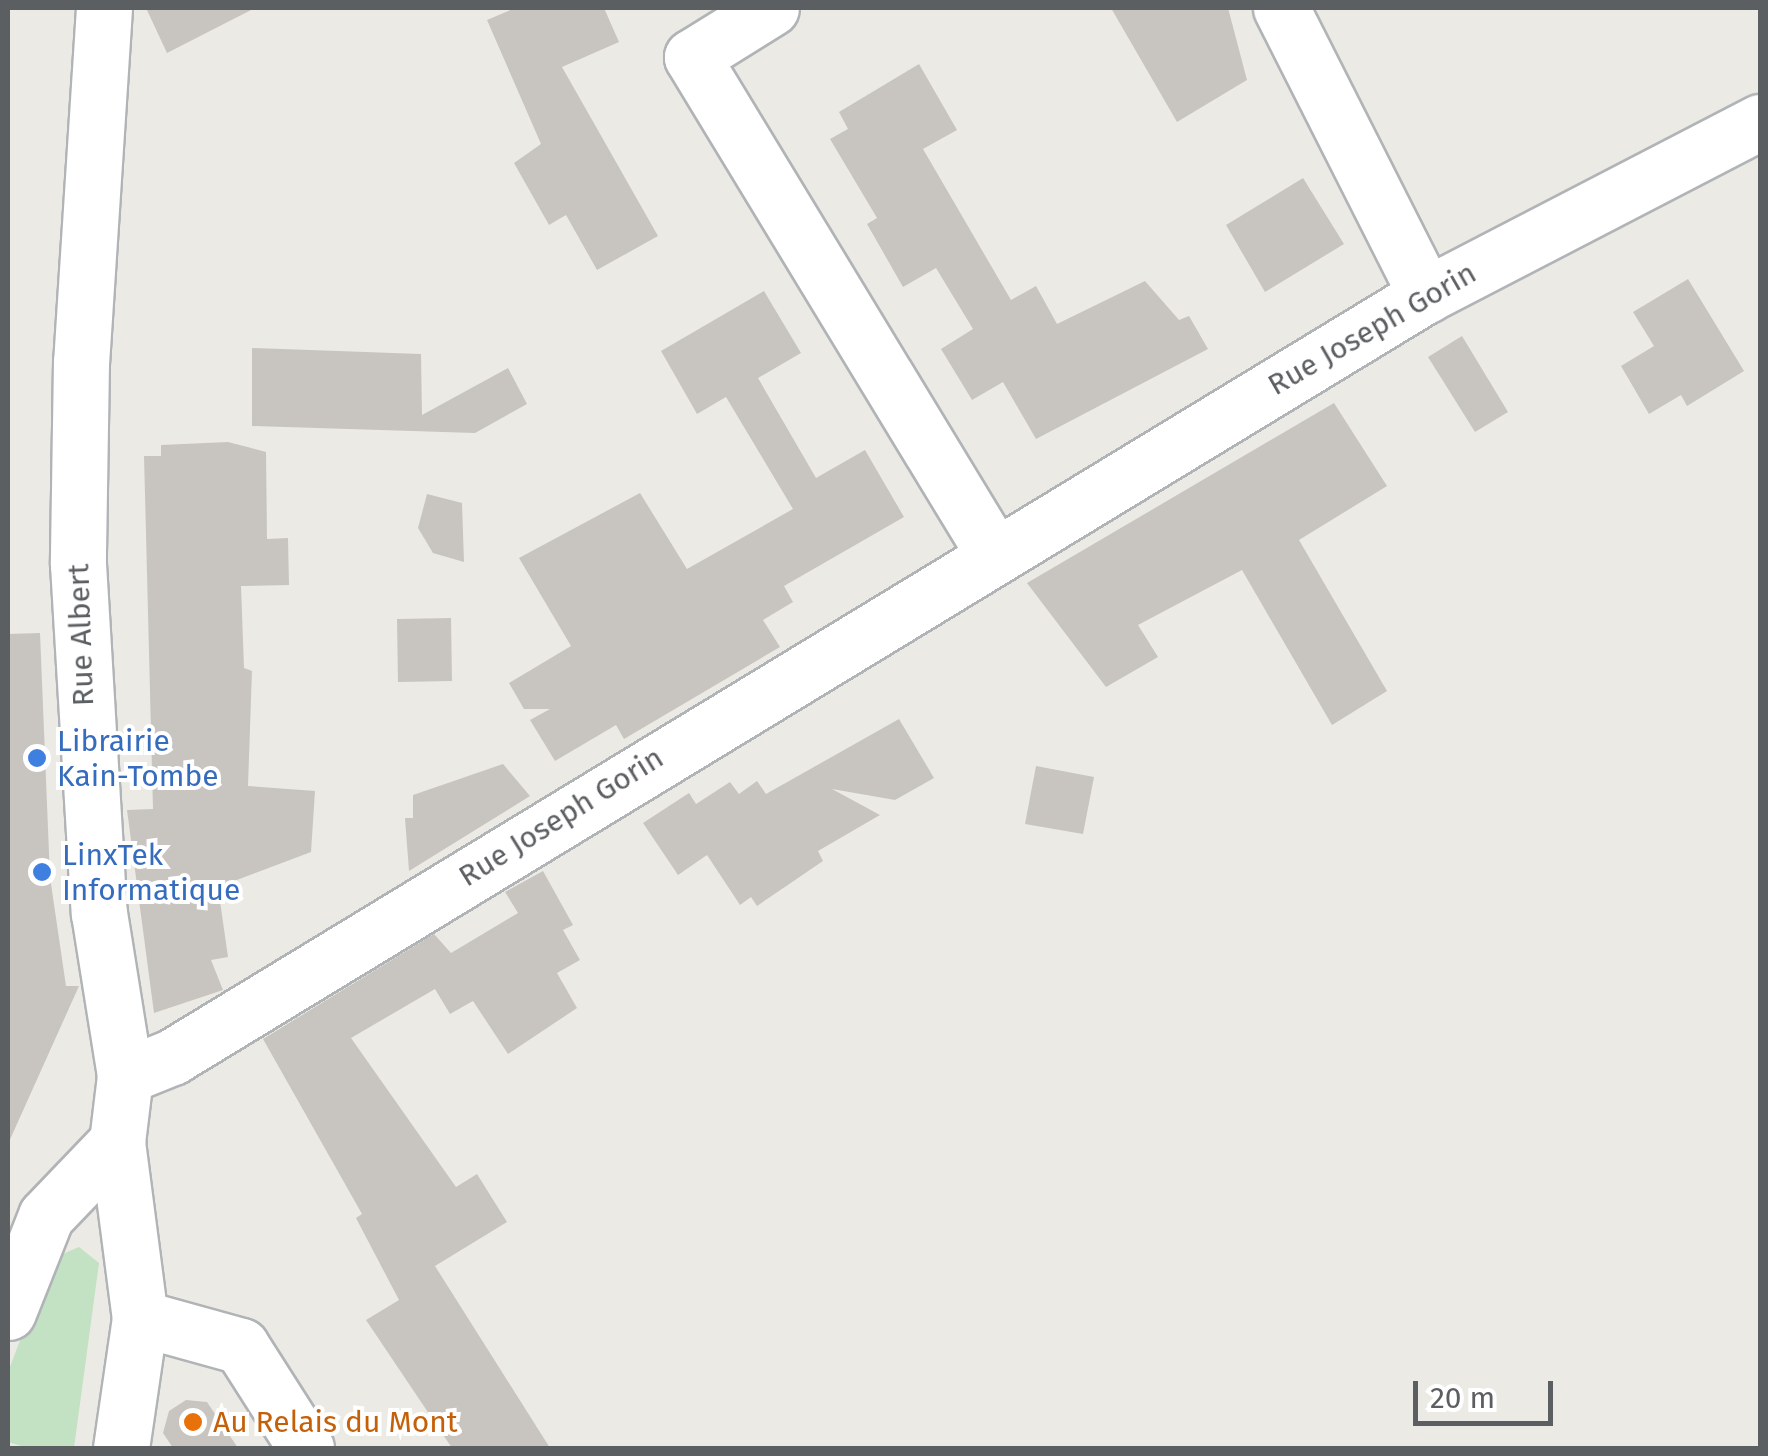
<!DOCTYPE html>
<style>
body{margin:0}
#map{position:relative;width:1768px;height:1456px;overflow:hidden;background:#eceae4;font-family:"Fira Sans",sans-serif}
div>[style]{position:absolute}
.green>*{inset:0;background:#c3e1c3}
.building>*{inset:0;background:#c8c5c0}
.roads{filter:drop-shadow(2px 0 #b1b4b7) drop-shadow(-2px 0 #b1b4b7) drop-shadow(0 2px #b1b4b7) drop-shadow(0 -2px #b1b4b7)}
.street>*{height:55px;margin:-27.5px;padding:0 27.5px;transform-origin:27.5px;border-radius:27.5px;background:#fff}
.secondary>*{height:55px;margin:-27.5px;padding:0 27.5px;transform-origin:27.5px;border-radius:27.5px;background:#fff}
.dots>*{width:28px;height:28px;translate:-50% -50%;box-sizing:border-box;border:5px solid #fff;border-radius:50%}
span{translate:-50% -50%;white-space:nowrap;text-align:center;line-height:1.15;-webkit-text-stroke:8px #fff;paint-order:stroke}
.street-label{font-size:30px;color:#5c5f62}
.shop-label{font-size:30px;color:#366cbe}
.left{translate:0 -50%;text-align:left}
.food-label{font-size:30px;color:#c56008}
.frame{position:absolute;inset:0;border:10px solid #5c5f62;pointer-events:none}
.scale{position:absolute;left:1413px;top:1381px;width:140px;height:45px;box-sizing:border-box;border:5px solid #5c5f62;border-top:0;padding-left:12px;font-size:30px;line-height:35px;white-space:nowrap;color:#5c5f62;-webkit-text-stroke:8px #fff;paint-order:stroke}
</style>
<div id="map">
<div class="green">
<div style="clip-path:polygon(79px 1247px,99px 1263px,74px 1448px,28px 1448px,8px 1442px,8px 1372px,51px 1259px)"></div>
</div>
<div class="building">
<div style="clip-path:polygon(146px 8px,255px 8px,167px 53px)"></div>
<div style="clip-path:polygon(515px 8px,604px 8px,619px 42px,562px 67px,658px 236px,597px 270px,566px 215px,549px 225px,514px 163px,541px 144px,487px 20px)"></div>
<div style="clip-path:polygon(1111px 8px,1228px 8px,1247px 80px,1177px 122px)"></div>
<div style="clip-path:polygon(919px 64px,957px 130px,923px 149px,1011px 300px,1036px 286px,1057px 324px,1145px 281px,1179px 320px,1189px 316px,1208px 349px,1036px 439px,1003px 382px,972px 400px,941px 349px,973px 329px,936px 268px,903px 287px,867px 224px,877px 218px,830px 139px,848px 129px,839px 112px)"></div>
<div style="clip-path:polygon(1303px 178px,1344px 244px,1265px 292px,1226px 225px)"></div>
<div style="clip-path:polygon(1688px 279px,1744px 371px,1687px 406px,1681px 395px,1649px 414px,1621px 366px,1654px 346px,1633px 312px)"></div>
<div style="clip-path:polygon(764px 291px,801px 353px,758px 378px,816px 478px,865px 450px,904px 517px,784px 586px,793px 602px,763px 620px,780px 647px,624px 739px,616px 725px,555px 761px,530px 720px,550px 709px,524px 709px,509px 683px,571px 646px,519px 558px,640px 493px,687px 569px,793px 509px,726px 397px,697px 414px,661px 351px)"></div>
<div style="clip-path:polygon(1462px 336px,1508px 412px,1475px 432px,1428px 357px)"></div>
<div style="clip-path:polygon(252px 348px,421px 354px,422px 415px,508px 368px,527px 404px,475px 433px,252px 426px)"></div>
<div style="clip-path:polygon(1334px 403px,1387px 486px,1299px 540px,1387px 691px,1332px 725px,1242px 570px,1138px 625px,1158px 657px,1106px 687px,1027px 583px)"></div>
<div style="clip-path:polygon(228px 442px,266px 452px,267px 539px,288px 538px,289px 585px,241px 586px,244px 668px,252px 671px,248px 786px,315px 791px,311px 852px,218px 887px,228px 957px,211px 960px,223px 990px,154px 1013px,127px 810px,153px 809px,144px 456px,161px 456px,161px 445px)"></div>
<div style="clip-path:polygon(427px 494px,462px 503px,464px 562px,433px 553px,418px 528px)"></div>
<div style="clip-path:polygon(451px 618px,452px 681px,398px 682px,397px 619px)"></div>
<div style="clip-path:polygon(40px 633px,50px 877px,66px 986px,79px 986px,8px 1144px,8px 634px)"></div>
<div style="clip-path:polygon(899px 719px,934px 778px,895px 800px,832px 789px,880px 815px,818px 851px,823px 861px,757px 906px,751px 897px,740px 905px,707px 855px,678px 875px,643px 823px,689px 793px,696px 804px,730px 782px,739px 794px,757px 781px,766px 794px)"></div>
<div style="clip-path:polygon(503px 764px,530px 796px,409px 871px,405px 818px,413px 818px,413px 795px)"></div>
<div style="clip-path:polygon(1036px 766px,1094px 777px,1083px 834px,1025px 824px)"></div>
<div style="clip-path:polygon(543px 871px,573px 925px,563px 930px,580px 960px,557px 973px,577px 1008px,508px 1054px,473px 1001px,450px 1014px,435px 989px,351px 1038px,456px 1187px,477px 1174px,507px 1222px,435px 1266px,550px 1448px,452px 1448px,366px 1320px,399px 1300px,356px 1218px,362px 1214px,263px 1039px,434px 934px,451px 953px,518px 913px,505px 892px)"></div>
<div style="clip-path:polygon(186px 1400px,207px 1402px,238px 1448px,173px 1448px,163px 1433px,169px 1411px)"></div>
</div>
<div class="roads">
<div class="street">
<div style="left:771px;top:8px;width:93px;rotate:148.2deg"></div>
<div style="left:692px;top:57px;width:578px;rotate:58.73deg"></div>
<div style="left:1281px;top:8px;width:322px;rotate:63.2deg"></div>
<div style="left:125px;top:1076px;width:51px;rotate:-22deg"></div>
<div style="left:172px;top:1057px;width:1467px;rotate:-31.29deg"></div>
<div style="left:1426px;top:295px;width:376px;rotate:-27.4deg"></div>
<div style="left:8px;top:1312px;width:103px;rotate:-68.4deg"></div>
<div style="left:46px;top:1216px;width:103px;rotate:-46.2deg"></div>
<div style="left:140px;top:1318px;width:105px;rotate:15.5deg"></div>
<div style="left:241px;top:1346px;width:121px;rotate:57.5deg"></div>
</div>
<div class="secondary">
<div style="left:104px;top:8px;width:355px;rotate:93.7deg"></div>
<div style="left:81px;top:362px;width:202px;rotate:90.9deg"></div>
<div style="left:78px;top:564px;width:350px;rotate:86.6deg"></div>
<div style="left:99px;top:913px;width:165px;rotate:80.9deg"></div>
<div style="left:125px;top:1076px;width:66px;rotate:96.9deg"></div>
<div style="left:117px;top:1142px;width:177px;rotate:82.6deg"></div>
<div style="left:140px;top:1318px;width:131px;rotate:98.3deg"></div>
</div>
</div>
<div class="dots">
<div style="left:37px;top:758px;background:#3f7fe0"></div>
<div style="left:42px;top:872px;background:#3f7fe0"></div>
<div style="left:193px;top:1422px;background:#e8710a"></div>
</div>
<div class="street-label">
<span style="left:1372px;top:329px;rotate:-30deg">Rue Joseph Gorin</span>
<span style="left:81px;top:635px;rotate:-92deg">Rue Albert</span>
<span style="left:561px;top:817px;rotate:-32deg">Rue Joseph Gorin</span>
</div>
<div class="shop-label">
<span class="left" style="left:57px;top:758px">Librairie<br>Kain-Tombe</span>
<span class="left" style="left:62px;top:872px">LinxTek<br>Informatique</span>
</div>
<div class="food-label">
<span class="left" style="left:213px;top:1422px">Au Relais du Mont</span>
</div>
<div class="frame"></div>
<div class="scale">20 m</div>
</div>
